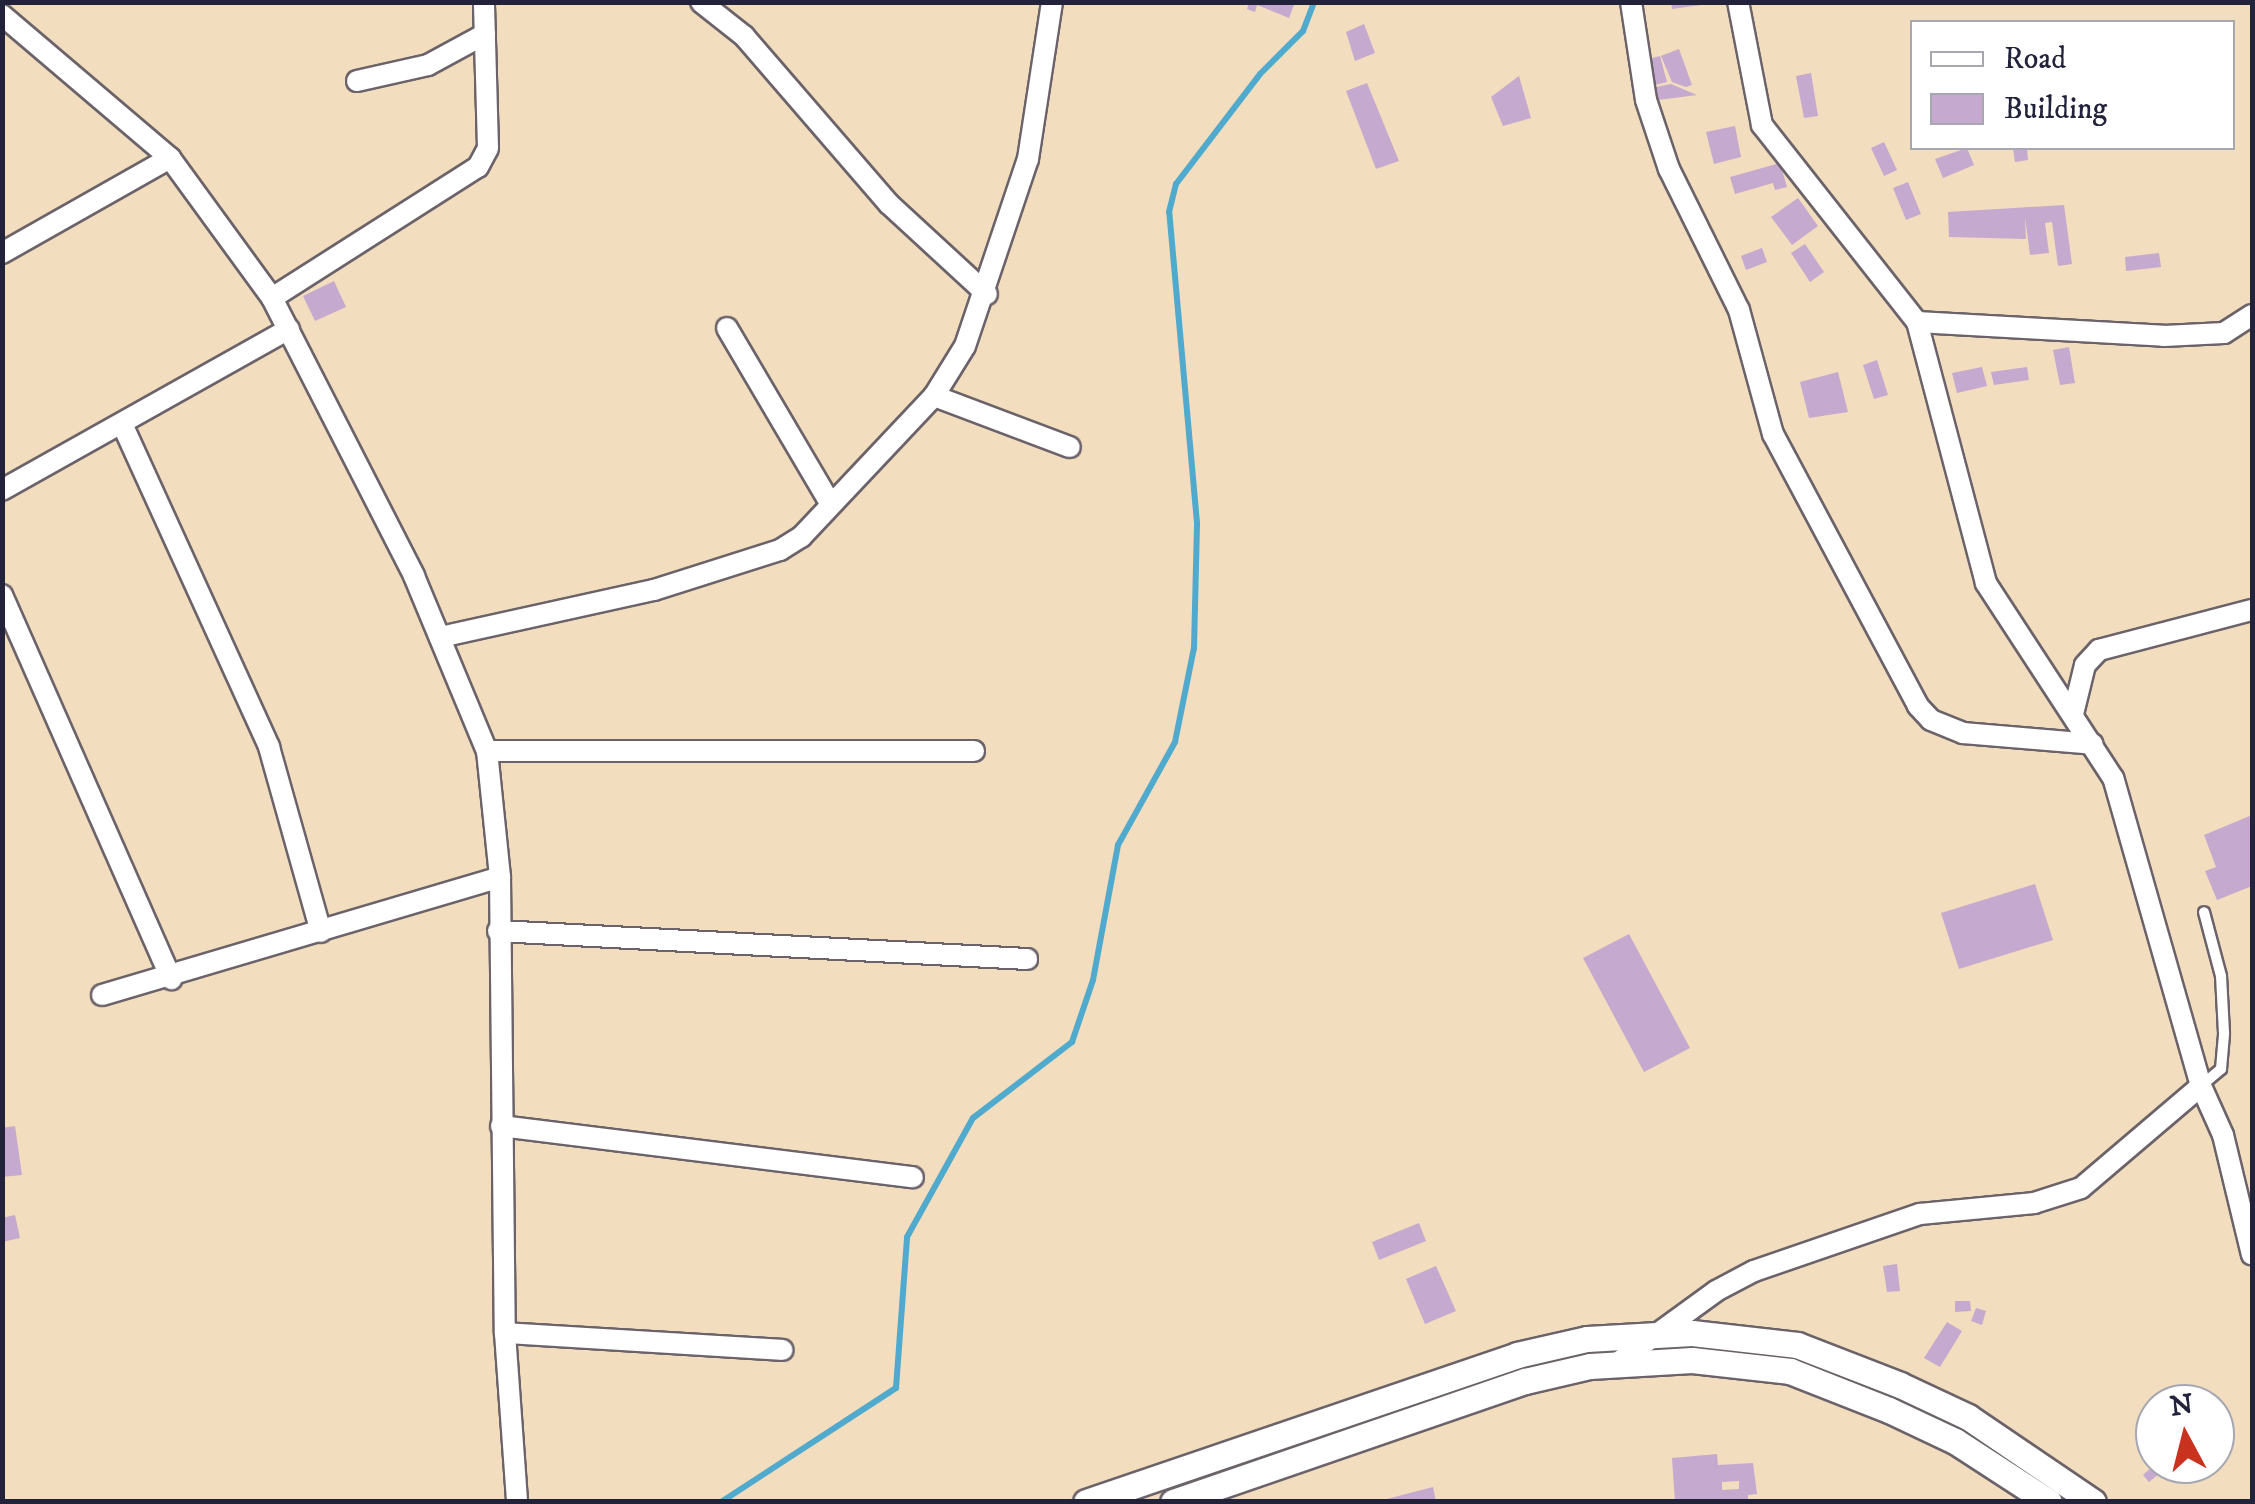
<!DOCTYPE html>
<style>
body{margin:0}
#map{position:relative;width:2255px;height:1504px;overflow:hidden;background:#f2ddbf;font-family:"IM FELL DW Pica",serif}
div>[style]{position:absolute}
.stream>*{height:6px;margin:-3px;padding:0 3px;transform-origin:3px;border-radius:3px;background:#50aacd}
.building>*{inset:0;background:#c6a9ce}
.roads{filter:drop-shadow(2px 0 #6b6369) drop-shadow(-2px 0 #6b6369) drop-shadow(0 2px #6b6369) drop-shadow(0 -2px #6b6369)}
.service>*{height:10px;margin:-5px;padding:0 5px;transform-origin:5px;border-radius:5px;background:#fff}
.minor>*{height:20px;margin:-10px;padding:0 10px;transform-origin:10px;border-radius:10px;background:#fff}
.tertiary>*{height:25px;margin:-12.5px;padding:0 12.5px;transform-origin:12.5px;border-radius:12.5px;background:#fff}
span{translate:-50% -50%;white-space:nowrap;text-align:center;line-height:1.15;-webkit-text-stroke:10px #fff;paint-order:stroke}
.frame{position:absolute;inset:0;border:5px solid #22223b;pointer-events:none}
.legend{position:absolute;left:1910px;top:20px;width:325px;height:130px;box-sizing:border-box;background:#fff;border:2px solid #a7a7b1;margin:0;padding:12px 18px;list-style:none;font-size:30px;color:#22223b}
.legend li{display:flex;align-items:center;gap:20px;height:50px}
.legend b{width:50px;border:2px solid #a7a7b1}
.north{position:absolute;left:2135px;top:1384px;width:100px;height:100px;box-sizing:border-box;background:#fff;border:2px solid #a7a7b1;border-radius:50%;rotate:353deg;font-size:28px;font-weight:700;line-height:40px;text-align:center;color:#22223b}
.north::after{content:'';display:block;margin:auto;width:35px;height:45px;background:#c8321e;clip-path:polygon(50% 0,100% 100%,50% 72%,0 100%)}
</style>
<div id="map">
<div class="stream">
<div style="left:721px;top:1502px;width:209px;rotate:-33.1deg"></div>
<div style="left:896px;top:1388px;width:151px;rotate:-85.8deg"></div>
<div style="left:907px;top:1237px;width:136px;rotate:-61deg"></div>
<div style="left:973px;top:1118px;width:125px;rotate:-37.5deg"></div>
<div style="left:1072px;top:1042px;width:65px;rotate:-71.3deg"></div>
<div style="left:1093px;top:980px;width:137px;rotate:-79.5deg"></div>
<div style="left:1118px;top:845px;width:118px;rotate:-61deg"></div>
<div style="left:1175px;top:742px;width:96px;rotate:-78.6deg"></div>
<div style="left:1194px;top:648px;width:125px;rotate:-88.6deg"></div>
<div style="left:1197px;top:523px;width:312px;rotate:-95.1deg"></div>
<div style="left:1169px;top:212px;width:29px;rotate:-76deg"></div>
<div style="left:1176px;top:184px;width:138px;rotate:-52.6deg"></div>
<div style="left:1260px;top:74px;width:61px;rotate:-45deg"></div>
<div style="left:1303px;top:31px;width:31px;rotate:-69deg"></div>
</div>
<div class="building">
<div style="clip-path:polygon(1249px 2px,1288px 2px,1294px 5px,1289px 18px,1257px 5px,1255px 12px,1247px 9px)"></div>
<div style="clip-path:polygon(1671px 2px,1701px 2px,1701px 5px,1672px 9px)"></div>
<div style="clip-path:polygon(1364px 24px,1375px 53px,1355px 61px,1346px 32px)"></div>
<div style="clip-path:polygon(1679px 49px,1692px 85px,1686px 87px,1672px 82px,1661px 56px)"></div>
<div style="clip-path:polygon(1660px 56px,1667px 82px,1647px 87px,1640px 61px)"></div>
<div style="clip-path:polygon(1811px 73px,1818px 116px,1804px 118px,1796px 76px)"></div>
<div style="clip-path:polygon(1519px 76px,1531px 118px,1503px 126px,1491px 97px)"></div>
<div style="clip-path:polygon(1367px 83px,1399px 161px,1376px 169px,1346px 91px)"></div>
<div style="clip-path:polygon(1671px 84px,1697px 95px,1658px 100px,1651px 88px)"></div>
<div style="clip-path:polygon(1735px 126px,1741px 157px,1714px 164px,1706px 132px)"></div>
<div style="clip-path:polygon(1884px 142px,1897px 170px,1884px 176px,1871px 148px)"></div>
<div style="clip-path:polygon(1967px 148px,1974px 165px,1943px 178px,1935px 159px)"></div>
<div style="clip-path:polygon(2013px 148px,2027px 148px,2028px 160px,2015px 162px)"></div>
<div style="clip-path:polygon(1780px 163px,1787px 187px,1775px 190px,1773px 183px,1735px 194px,1730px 177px)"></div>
<div style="clip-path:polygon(1908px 182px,1921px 214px,1906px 220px,1893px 188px)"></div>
<div style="clip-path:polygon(1798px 198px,1818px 226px,1792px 245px,1771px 217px)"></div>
<div style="clip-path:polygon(2064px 205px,2072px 264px,2058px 266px,2052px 222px,2045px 223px,2049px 253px,2030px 255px,2025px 217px,2026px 239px,1949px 237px,1948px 212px)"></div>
<div style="clip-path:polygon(1805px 244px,1824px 272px,1810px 282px,1791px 253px)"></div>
<div style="clip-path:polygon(1762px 248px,1767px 262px,1746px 270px,1741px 256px)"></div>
<div style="clip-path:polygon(2159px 253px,2161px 267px,2126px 271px,2125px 257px)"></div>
<div style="clip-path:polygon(334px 281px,346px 307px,315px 321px,303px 296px)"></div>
<div style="clip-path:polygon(2069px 347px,2075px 383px,2060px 385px,2053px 350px)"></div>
<div style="clip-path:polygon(1877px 360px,1888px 395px,1874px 399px,1863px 365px)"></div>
<div style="clip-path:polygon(1982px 367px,1987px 386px,1957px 393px,1952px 373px)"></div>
<div style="clip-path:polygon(2027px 367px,2029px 380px,1994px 385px,1991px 372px)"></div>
<div style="clip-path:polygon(1838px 372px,1848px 412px,1809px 418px,1800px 382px)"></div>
<div style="clip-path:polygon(2252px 815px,2252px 886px,2217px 900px,2205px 871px,2216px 867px,2204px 835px)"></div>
<div style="clip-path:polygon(2035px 884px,2053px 940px,1959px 969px,1941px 913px)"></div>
<div style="clip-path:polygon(1629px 934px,1690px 1048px,1644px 1072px,1583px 958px)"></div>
<div style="clip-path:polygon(15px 1126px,22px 1175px,2px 1177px,2px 1128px)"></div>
<div style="clip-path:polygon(15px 1215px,20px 1238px,2px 1242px,2px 1218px)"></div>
<div style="clip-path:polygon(1419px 1223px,1426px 1241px,1379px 1260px,1372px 1242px)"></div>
<div style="clip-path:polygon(1897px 1264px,1900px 1291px,1887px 1292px,1883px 1266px)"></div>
<div style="clip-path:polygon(1436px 1266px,1456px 1311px,1425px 1324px,1406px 1279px)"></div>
<div style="clip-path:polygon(1955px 1301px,1970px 1301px,1971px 1311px,1955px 1312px)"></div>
<div style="clip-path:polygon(1976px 1308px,1986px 1311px,1982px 1325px,1971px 1321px)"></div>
<div style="clip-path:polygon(1947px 1322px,1962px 1331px,1940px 1367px,1924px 1358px)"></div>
<div style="clip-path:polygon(evenodd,1717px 1454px,1718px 1465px,1753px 1463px,1757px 1494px,1748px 1495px,1748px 1502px,1675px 1502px,1672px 1458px,1717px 1454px,1739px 1481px,1739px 1489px,1722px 1490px,1722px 1482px,1739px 1481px)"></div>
<div style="clip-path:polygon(2155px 1464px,2171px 1464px,2149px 1482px,2143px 1475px)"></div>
<div style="clip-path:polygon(1433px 1487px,1436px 1502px,1383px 1502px,1383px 1500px)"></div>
</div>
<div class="roads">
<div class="service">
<div style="left:2202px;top:1085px;width:25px;rotate:-40deg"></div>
<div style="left:2221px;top:1069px;width:36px;rotate:-85deg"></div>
<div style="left:2224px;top:1033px;width:57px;rotate:-93deg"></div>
<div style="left:2221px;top:976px;width:66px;rotate:-104.9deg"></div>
</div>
<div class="minor">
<div style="left:701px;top:2px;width:55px;rotate:38.3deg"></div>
<div style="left:744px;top:36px;width:222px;rotate:49.2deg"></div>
<div style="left:889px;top:204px;width:133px;rotate:42.6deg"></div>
<div style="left:1631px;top:2px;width:99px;rotate:81.3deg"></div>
<div style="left:1646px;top:100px;width:73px;rotate:71.6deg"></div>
<div style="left:1669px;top:169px;width:157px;rotate:63.6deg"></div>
<div style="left:1739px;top:310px;width:129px;rotate:74.7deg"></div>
<div style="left:1773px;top:434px;width:308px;rotate:61.9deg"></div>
<div style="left:1918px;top:706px;width:19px;rotate:47deg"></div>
<div style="left:1931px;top:720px;width:35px;rotate:22deg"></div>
<div style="left:1963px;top:733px;width:130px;rotate:4.8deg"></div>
<div style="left:2px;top:15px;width:221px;rotate:40.4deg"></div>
<div style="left:170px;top:158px;width:173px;rotate:53.9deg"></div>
<div style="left:272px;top:298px;width:312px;rotate:62.9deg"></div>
<div style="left:414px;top:576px;width:190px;rotate:67.4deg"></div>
<div style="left:487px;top:751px;width:127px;rotate:84.1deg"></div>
<div style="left:500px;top:877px;width:456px;rotate:89.4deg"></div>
<div style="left:505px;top:1333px;width:169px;rotate:85.9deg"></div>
<div style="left:357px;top:81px;width:73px;rotate:-12.7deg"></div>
<div style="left:428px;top:65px;width:65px;rotate:-28.5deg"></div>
<div style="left:2px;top:253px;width:193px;rotate:-29.5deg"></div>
<div style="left:272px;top:298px;width:244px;rotate:-32.5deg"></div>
<div style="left:478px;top:167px;width:21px;rotate:-62deg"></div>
<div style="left:488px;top:148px;width:146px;rotate:-91.6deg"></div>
<div style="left:1917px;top:322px;width:247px;rotate:3.2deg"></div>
<div style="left:2164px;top:336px;width:60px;rotate:-2.9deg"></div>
<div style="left:2224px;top:333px;width:33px;rotate:-33deg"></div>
<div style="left:727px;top:328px;width:201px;rotate:59.5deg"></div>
<div style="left:934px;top:396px;width:145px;rotate:20.6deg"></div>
<div style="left:123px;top:426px;width:353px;rotate:65.5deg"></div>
<div style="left:269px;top:747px;width:192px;rotate:74.3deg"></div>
<div style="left:2px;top:490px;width:329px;rotate:-29.3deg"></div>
<div style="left:2px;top:595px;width:420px;rotate:66.2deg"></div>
<div style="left:440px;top:637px;width:219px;rotate:-12.4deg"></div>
<div style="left:654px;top:590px;width:132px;rotate:-17.6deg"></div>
<div style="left:780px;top:550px;width:25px;rotate:-32deg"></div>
<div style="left:801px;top:537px;width:194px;rotate:-46.7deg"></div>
<div style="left:934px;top:396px;width:59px;rotate:-58.2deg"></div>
<div style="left:965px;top:346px;width:197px;rotate:-71.4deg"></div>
<div style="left:1028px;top:159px;width:159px;rotate:-81.3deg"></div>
<div style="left:2073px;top:714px;width:50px;rotate:-76.2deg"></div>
<div style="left:2085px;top:665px;width:21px;rotate:-47deg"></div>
<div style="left:2099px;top:650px;width:158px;rotate:-14.7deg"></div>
<div style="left:487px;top:751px;width:487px"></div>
<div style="left:498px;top:931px;width:530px;rotate:3.03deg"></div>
<div style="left:102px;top:995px;width:415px;rotate:-16.5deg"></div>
<div style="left:2201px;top:1086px;width:54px;rotate:65.8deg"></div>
<div style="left:2223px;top:1135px;width:123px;rotate:76.4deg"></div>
<div style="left:501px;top:1126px;width:415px;rotate:7.1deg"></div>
<div style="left:505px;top:1333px;width:278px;rotate:3.5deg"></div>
<div style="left:1617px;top:1363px;width:122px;rotate:-36deg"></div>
<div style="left:1716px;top:1291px;width:43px;rotate:-27.8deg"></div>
<div style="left:1754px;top:1271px;width:176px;rotate:-19deg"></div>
<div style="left:1920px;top:1214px;width:115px;rotate:-5.5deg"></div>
<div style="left:2034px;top:1203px;width:49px;rotate:-17.7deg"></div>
<div style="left:2081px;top:1188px;width:157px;rotate:-40.4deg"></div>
<div style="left:2201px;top:1086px;width:320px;rotate:-105.9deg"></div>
<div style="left:2113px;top:778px;width:233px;rotate:-123.1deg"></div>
<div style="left:1986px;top:583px;width:270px;rotate:-104.8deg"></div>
<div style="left:1917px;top:322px;width:251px;rotate:-128.2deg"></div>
<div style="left:1762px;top:125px;width:125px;rotate:-101deg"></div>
</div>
<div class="tertiary">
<div style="left:1086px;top:1502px;width:455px;rotate:-18.8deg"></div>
<div style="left:1517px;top:1355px;width:72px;rotate:-12.9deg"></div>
<div style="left:1587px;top:1339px;width:105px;rotate:-3.3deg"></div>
<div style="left:1692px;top:1333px;width:106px;rotate:6.5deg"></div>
<div style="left:1797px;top:1345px;width:110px;rotate:21.2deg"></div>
<div style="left:1900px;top:1385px;width:75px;rotate:25.2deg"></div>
<div style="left:1968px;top:1417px;width:151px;rotate:34.2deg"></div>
<div style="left:1173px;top:1502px;width:372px;rotate:-19deg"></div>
<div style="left:1525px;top:1381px;width:67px;rotate:-13deg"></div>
<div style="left:1590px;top:1366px;width:102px;rotate:-3.4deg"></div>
<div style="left:1692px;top:1360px;width:99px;rotate:6.4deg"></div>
<div style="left:1790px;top:1371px;width:106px;rotate:21.5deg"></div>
<div style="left:1889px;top:1410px;width:73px;rotate:25.2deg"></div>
<div style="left:1955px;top:1441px;width:112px;rotate:33deg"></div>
</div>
</div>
<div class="frame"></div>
<ul class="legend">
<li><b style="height:12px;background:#fff"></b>Road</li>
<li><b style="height:28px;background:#c6a9ce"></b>Building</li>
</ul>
<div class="north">N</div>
</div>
